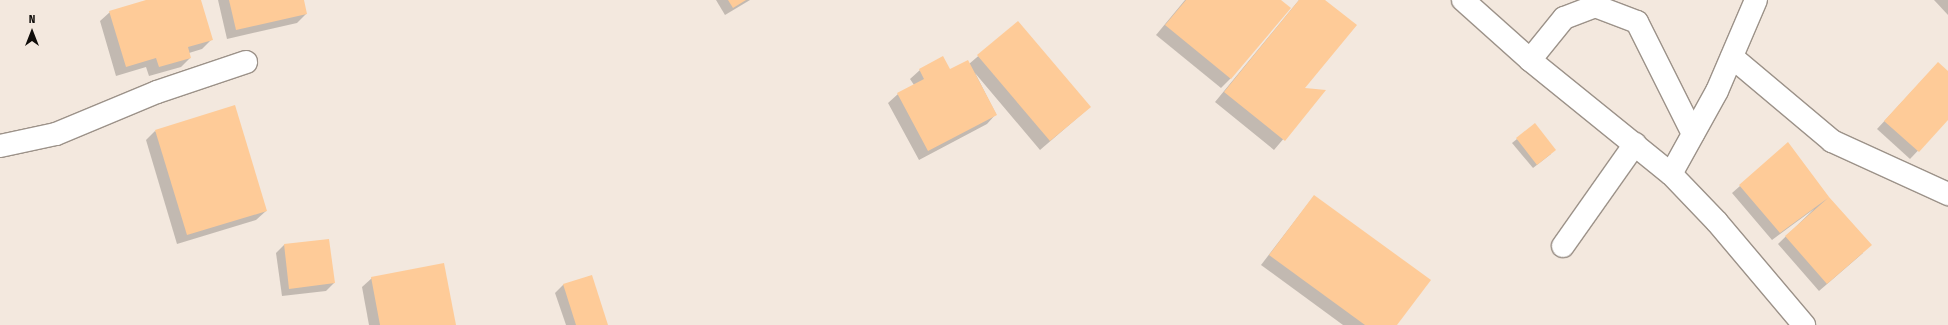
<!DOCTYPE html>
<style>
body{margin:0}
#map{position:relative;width:1948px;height:325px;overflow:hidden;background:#f3e8de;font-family:"Fira Sans Condensed",sans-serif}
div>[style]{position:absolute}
.shadow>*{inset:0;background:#0003}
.building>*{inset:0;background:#fecb98}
.roads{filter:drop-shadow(1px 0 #9c9289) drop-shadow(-1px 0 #9c9289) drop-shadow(0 1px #9c9289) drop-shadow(0 -1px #9c9289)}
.street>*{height:22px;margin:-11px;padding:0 11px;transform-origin:11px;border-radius:11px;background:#fff}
span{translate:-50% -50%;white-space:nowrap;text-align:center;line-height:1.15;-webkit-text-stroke:3.5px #f3e8de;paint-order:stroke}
.north{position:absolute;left:12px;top:12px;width:40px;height:40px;-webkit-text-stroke:3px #f3e8de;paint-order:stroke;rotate:0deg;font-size:11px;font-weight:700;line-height:16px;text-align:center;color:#100d0a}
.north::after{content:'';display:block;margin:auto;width:14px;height:18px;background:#100d0a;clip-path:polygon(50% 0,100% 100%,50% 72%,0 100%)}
</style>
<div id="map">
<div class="shadow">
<div style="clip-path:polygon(149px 0,200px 0,211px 40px,202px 49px,189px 53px,190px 58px,181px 67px,149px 76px,146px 67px,116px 76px,100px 21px,110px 12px)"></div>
<div style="clip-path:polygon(218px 0,303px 0,306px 14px,297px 23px,227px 39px)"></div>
<div style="clip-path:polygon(716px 0,750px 0,725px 15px)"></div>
<div style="clip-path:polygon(1185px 0,1280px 0,1231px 78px,1221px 88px,1156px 35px)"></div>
<div style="clip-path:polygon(1299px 0,1323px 0,1303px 89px,1324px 91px,1274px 150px,1215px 102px)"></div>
<div style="clip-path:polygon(1934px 0,1948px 0,1948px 15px)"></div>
<div style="clip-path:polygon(1018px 22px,1090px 107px,1040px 150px,975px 73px,996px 114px,987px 124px,919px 160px,888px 103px,898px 94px,914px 85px,910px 79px,920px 70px,950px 71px,969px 64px)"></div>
<div style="clip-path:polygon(1938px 63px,1948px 73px,1948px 119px,1910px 159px,1877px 129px)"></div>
<div style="clip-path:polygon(155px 131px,266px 211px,256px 220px,177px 244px,146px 140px)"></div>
<div style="clip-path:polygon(1517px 139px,1551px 154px,1533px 168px,1512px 143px)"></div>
<div style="clip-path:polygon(1788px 144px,1829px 198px,1863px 253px,1819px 291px,1778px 244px,1814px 209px,1772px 240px,1732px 193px)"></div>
<div style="clip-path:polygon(1314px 196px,1396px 325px,1343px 325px,1261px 265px)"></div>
<div style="clip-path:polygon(328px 240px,334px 283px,326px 291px,282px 296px,276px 253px,284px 245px)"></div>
<div style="clip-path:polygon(591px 276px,607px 325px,566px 325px,555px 293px,563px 285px)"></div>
<div style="clip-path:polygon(372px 278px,455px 325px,369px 325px,362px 287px)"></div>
</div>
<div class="building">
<div style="clip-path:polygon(146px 0,201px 0,213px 40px,188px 47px,191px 58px,159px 67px,156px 58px,126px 67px,109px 11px)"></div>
<div style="clip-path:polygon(229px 0,304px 0,307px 14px,236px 30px)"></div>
<div style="clip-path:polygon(728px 0,746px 0,733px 8px)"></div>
<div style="clip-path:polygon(1186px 0,1281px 0,1291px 8px,1231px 79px,1165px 25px)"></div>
<div style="clip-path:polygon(1299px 0,1325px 0,1357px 25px,1305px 88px,1326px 90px,1285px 141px,1224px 92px)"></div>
<div style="clip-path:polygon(1018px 21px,1091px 107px,1050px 141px,977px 55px)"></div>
<div style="clip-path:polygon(943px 56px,950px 69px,968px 60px,997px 115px,928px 151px,897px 93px,924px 79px,919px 69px)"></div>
<div style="clip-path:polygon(1938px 62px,1948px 71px,1948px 120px,1919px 152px,1884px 121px)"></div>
<div style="clip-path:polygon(235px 105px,267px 211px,187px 235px,155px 130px)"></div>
<div style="clip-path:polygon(1535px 123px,1556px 150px,1537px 165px,1516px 138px)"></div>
<div style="clip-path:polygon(1788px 142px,1829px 197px,1872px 245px,1827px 284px,1785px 236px,1828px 198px,1780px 233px,1739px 185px)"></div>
<div style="clip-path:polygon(1314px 195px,1431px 280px,1397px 325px,1365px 325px,1269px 255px)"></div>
<div style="clip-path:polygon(329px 239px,335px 283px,289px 289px,284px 244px)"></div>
<div style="clip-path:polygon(444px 263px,456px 325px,380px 325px,371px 277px)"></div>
<div style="clip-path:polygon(592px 275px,608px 325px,576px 325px,563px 284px)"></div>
</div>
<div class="roads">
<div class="street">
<div style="left:1463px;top:0;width:90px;rotate:41.8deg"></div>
<div style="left:1530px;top:60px;width:181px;rotate:39deg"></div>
<div style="left:1671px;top:174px;width:66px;rotate:46.2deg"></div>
<div style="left:1717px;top:222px;width:135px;rotate:49.8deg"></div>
<div style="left:1732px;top:57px;width:131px;rotate:40deg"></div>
<div style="left:1832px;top:141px;width:128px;rotate:24.6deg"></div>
<div style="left:1530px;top:60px;width:54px;rotate:-51deg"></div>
<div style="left:1564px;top:18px;width:33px;rotate:-21deg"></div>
<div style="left:1595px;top:6px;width:45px;rotate:20.9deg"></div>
<div style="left:1637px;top:22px;width:125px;rotate:63.4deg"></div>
<div style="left:0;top:146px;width:57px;rotate:-12.1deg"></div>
<div style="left:56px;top:134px;width:109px;rotate:-22.6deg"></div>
<div style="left:157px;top:92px;width:94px;rotate:-18.6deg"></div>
<div style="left:1671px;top:174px;width:95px;rotate:-61deg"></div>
<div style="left:1717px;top:91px;width:99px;rotate:-66.8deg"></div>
<div style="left:1563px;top:246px;width:125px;rotate:-54.8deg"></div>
</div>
</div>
<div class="north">N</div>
</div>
